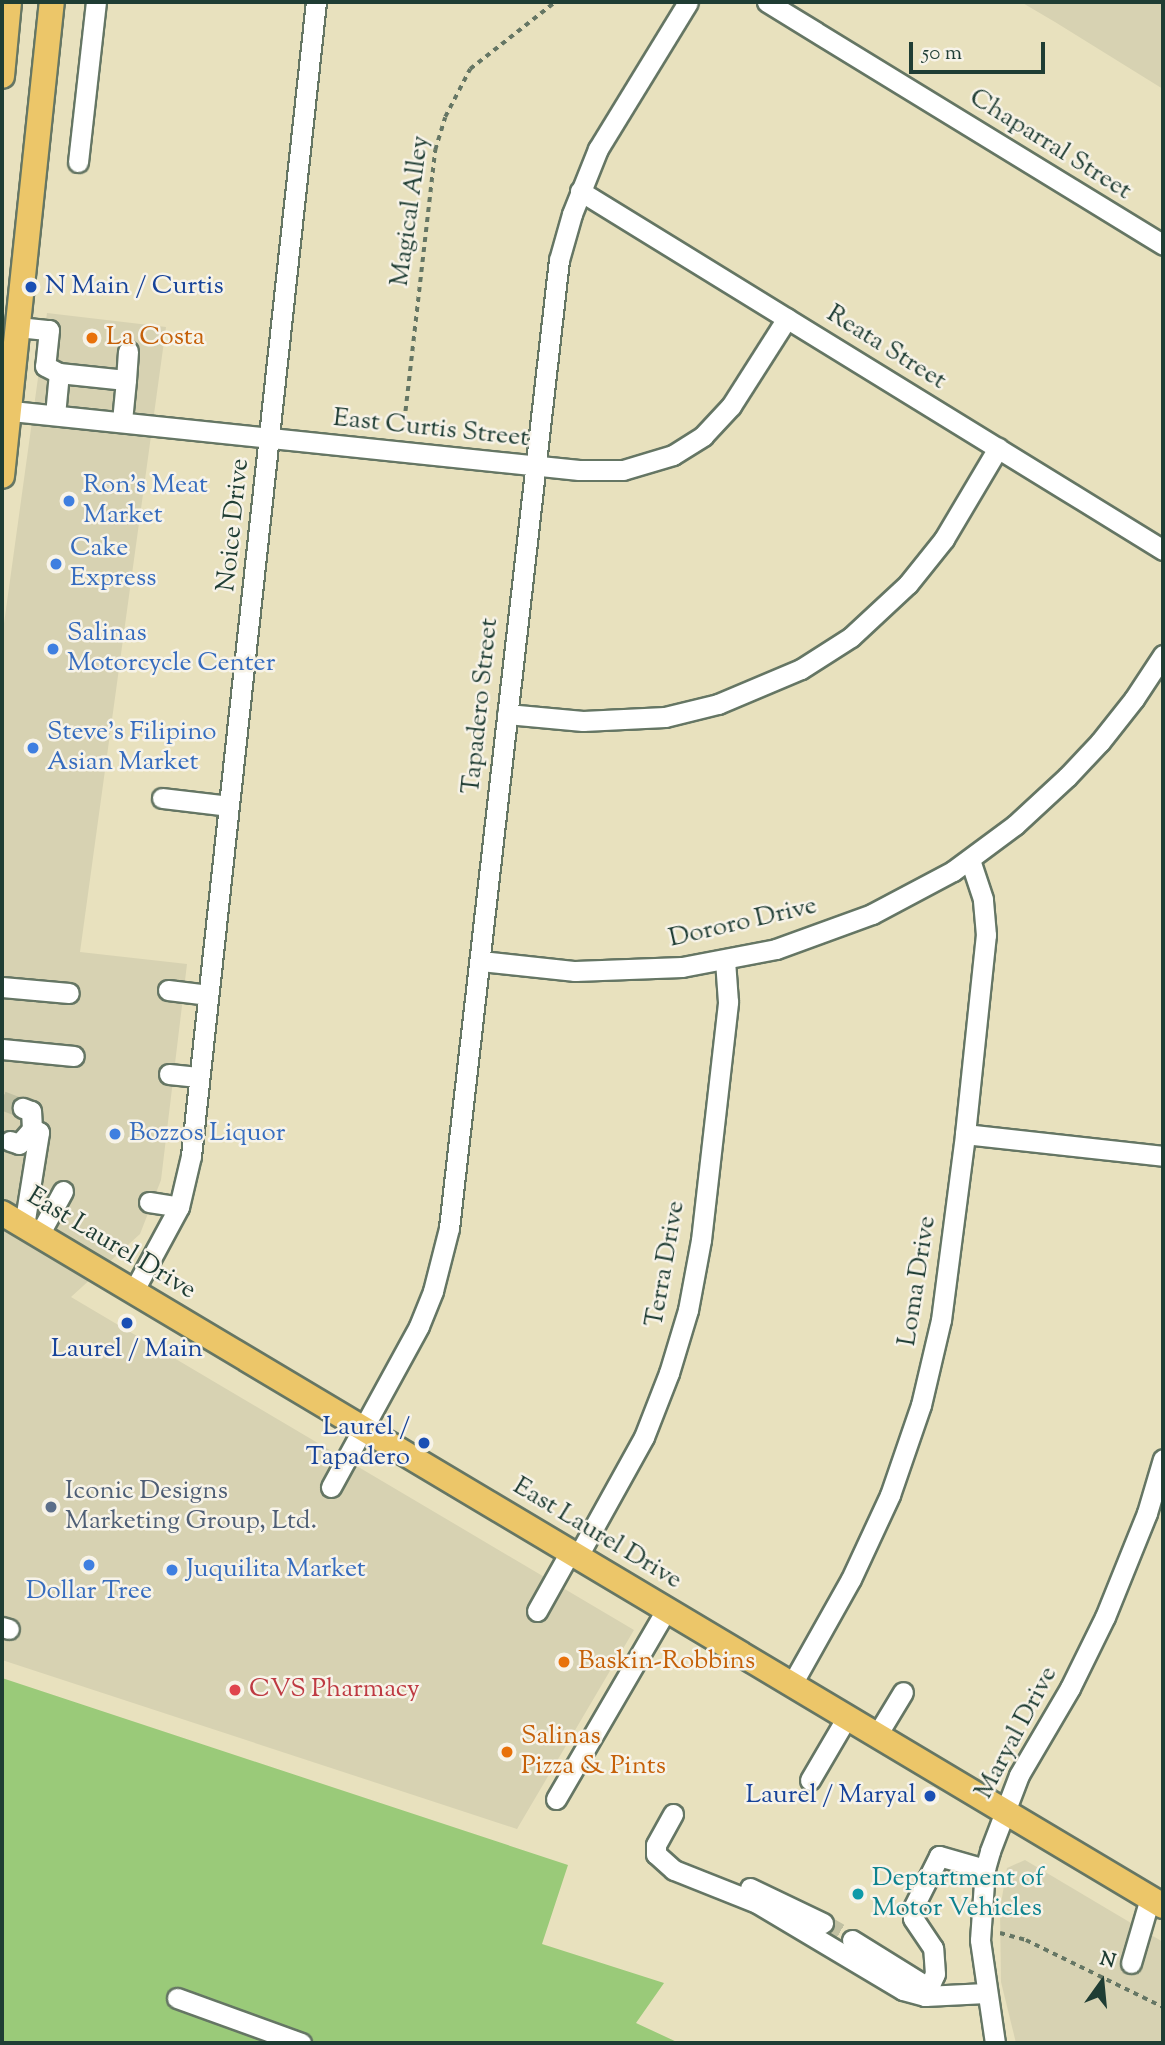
<!DOCTYPE html>
<style>
body{margin:0}
#map{position:relative;width:1165px;height:2045px;overflow:hidden;background:#e8e1be;font-family:"Sorts Mill Goudy",serif}
div>[style]{position:absolute}
.built>*{inset:0;background:#d7d2b2}
.green>*{inset:0;background:#9aca79}
.minor-tunnel>*{height:19px;margin-top:-9.5px;transform-origin:0;background:repeating-linear-gradient(90deg,#c0c0a2 0 19px,transparent 0 29px)}
.path>*{height:3.5px;margin-top:-1.75px;transform-origin:0;background:repeating-linear-gradient(90deg,#657664 0 5px,transparent 0 10px)}
.roads{filter:drop-shadow(2px 0 #657664) drop-shadow(-2px 0 #657664) drop-shadow(0 2px #657664) drop-shadow(0 -2px #657664)}
.minor>*{height:19px;margin:-9.5px;padding:0 9.5px;transform-origin:9.5px;border-radius:9.5px;background:#fff}
.major>*{height:24px;margin:-12px;padding:0 12px;transform-origin:12px;border-radius:12px;background:#ecc669}
.dots>*{width:19px;height:19px;translate:-50% -50%;box-sizing:border-box;border:4px solid #f7f3e8;border-radius:50%}
span{translate:-50% -50%;white-space:nowrap;text-align:center;line-height:1.15;-webkit-text-stroke:5px #f7f3e8;paint-order:stroke}
.street-label{font-size:26px;color:#1f3d34}
.transit-label{font-size:26px;color:#164399}
.left{translate:0 -50%;text-align:left}
.right{translate:-100% -50%;text-align:right}
.food-label{font-size:26px;color:#c56008}
.shop-label{font-size:26px;color:#366cbe}
.service-label{font-size:26px;color:#4e5e75}
.health-label{font-size:26px;color:#be3a42}
.culture-label{font-size:26px;color:#0d838f}
.frame{position:absolute;inset:0;border:4px solid #1f3d34;pointer-events:none}
.north{position:absolute;left:1067px;top:1947px;width:70px;height:70px;-webkit-text-stroke:5px #f7f3e8;paint-order:stroke;rotate:15deg;font-size:19px;font-weight:700;line-height:28px;text-align:center;color:#1f3d34}
.north::after{content:'';display:block;margin:auto;width:24px;height:32px;background:#1f3d34;clip-path:polygon(50% 0,100% 100%,50% 72%,0 100%)}
.scale{position:absolute;left:909px;top:42px;width:136px;height:32px;box-sizing:border-box;border:4px solid #1f3d34;border-top:0;padding-left:9px;font-size:21px;line-height:24px;white-space:nowrap;color:#1f3d34;-webkit-text-stroke:5px #f7f3e8;paint-order:stroke}
</style>
<div id="map">
<div class="built">
<div style="clip-path:polygon(1021px 2px,1163px 2px,1163px 89px,1055px 22px)"></div>
<div style="clip-path:polygon(47px 313px,166px 327px,80px 952px,187px 964px,161px 1180px,140px 1234px,71px 1297px,634px 1630px,517px 1829px,2px 1660px,2px 638px)"></div>
<div style="clip-path:polygon(1025px 1860px,1163px 1942px,1163px 2043px,1016px 2043px,1001px 1982px,1000px 1909px,1007px 1868px)"></div>
</div>
<div class="green">
<div style="clip-path:polygon(2px 1678px,568px 1865px,542px 1944px,664px 1983px,636px 2023px,679px 2043px,2px 2043px)"></div>
</div>
<div class="minor-tunnel">
<div style="left:2px;top:1100px;width:22px;rotate:21deg"></div>
<div style="left:823px;top:1923px;width:34px;rotate:30deg"></div>
</div>
<div class="path">
<div style="left:403px;top:431px;width:283px;rotate:-83.5deg"></div>
<div style="left:435px;top:150px;width:34px;rotate:-73deg"></div>
<div style="left:445px;top:117px;width:54px;rotate:-62.5deg"></div>
<div style="left:470px;top:69px;width:108px;rotate:-38.2deg"></div>
<div style="left:1000px;top:1933px;width:27px;rotate:15deg"></div>
<div style="left:1026px;top:1940px;width:153px;rotate:26.1deg"></div>
</div>
<div class="roads">
<div class="minor">
<div style="left:767px;top:2px;width:465px;rotate:31.5deg"></div>
<div style="left:78px;top:162px;width:161px;rotate:-83.6deg"></div>
<div style="left:580px;top:191px;width:685px;rotate:31.62deg"></div>
<div style="left:18px;top:327px;width:31px;rotate:6deg"></div>
<div style="left:49px;top:330px;width:36px;rotate:96deg"></div>
<div style="left:45px;top:366px;width:16px;rotate:27deg"></div>
<div style="left:126px;top:380px;width:29px;rotate:-86deg"></div>
<div style="left:2px;top:410px;width:580px;rotate:5.94deg"></div>
<div style="left:579px;top:470px;width:44px"></div>
<div style="left:623px;top:470px;width:52px;rotate:-16.7deg"></div>
<div style="left:673px;top:455px;width:36px;rotate:-32deg"></div>
<div style="left:703px;top:436px;width:41px;rotate:-47deg"></div>
<div style="left:731px;top:406px;width:104px;rotate:-57.5deg"></div>
<div style="left:55px;top:415px;width:42px;rotate:-84.6deg"></div>
<div style="left:59px;top:373px;width:67px;rotate:6deg"></div>
<div style="left:126px;top:380px;width:41px;rotate:95.6deg"></div>
<div style="left:507px;top:714px;width:76px;rotate:5.3deg"></div>
<div style="left:583px;top:721px;width:82px;rotate:-2.8deg"></div>
<div style="left:665px;top:717px;width:55px;rotate:-13.8deg"></div>
<div style="left:718px;top:704px;width:90px;rotate:-22.9deg"></div>
<div style="left:801px;top:669px;width:59px;rotate:-32.6deg"></div>
<div style="left:851px;top:637px;width:78px;rotate:-42.9deg"></div>
<div style="left:908px;top:584px;width:58px;rotate:-51.3deg"></div>
<div style="left:944px;top:539px;width:106px;rotate:-59.3deg"></div>
<div style="left:162px;top:798px;width:67px;rotate:6.8deg"></div>
<div style="left:481px;top:961px;width:95px;rotate:6.1deg"></div>
<div style="left:575px;top:971px;width:107px;rotate:-2.1deg"></div>
<div style="left:682px;top:967px;width:96px;rotate:-10.8deg"></div>
<div style="left:776px;top:949px;width:102px;rotate:-20deg"></div>
<div style="left:872px;top:914px;width:92px;rotate:-28deg"></div>
<div style="left:953px;top:871px;width:77px;rotate:-36.6deg"></div>
<div style="left:1015px;top:825px;width:71px;rotate:-42.7deg"></div>
<div style="left:1067px;top:777px;width:48px;rotate:-46.7deg"></div>
<div style="left:1100px;top:742px;width:55px;rotate:-51.7deg"></div>
<div style="left:1134px;top:699px;width:53px;rotate:-56.6deg"></div>
<div style="left:2px;top:987px;width:67px;rotate:5.1deg"></div>
<div style="left:168px;top:990px;width:39px;rotate:7deg"></div>
<div style="left:2px;top:1049px;width:72px;rotate:5.6deg"></div>
<div style="left:169px;top:1074px;width:29px;rotate:6deg"></div>
<div style="left:965px;top:1134px;width:199px;rotate:6.3deg"></div>
<div style="left:10px;top:1141px;width:9px;rotate:18deg"></div>
<div style="left:19px;top:1144px;width:20px;rotate:-49deg"></div>
<div style="left:32px;top:1129px;width:18px;rotate:-93deg"></div>
<div style="left:31px;top:1111px;width:9px;rotate:-159deg"></div>
<div style="left:149px;top:1202px;width:30px;rotate:9deg"></div>
<div style="left:24px;top:1226px;width:95px;rotate:-80.9deg"></div>
<div style="left:39px;top:1132px;width:8px;rotate:-157deg"></div>
<div style="left:39px;top:1235px;width:50px;rotate:-61.4deg"></div>
<div style="left:133px;top:1292px;width:97px;rotate:-61.6deg"></div>
<div style="left:179px;top:1207px;width:52px;rotate:-76.8deg"></div>
<div style="left:191px;top:1156px;width:1161px;rotate:-83.82deg"></div>
<div style="left:331px;top:1487px;width:183px;rotate:-61.3deg"></div>
<div style="left:419px;top:1326px;width:38px;rotate:-68deg"></div>
<div style="left:433px;top:1291px;width:65px;rotate:-75.7deg"></div>
<div style="left:449px;top:1228px;width:974px;rotate:-83.52deg"></div>
<div style="left:559px;top:260px;width:48px;rotate:-74.2deg"></div>
<div style="left:572px;top:214px;width:70px;rotate:-68.2deg"></div>
<div style="left:598px;top:149px;width:172px;rotate:-58.5deg"></div>
<div style="left:578px;top:1556px;width:136px;rotate:-61deg"></div>
<div style="left:644px;top:1437px;width:69px;rotate:-68.7deg"></div>
<div style="left:669px;top:1373px;width:66px;rotate:-73.2deg"></div>
<div style="left:688px;top:1310px;width:71px;rotate:-79.5deg"></div>
<div style="left:701px;top:1240px;width:240px;rotate:-83.5deg"></div>
<div style="left:728px;top:1002px;width:42px;rotate:-94.1deg"></div>
<div style="left:537px;top:1611px;width:68px;rotate:-60.8deg"></div>
<div style="left:2px;top:1627px;width:7px;rotate:16deg"></div>
<div style="left:792px;top:1684px;width:120px;rotate:-60.7deg"></div>
<div style="left:851px;top:1579px;width:93px;rotate:-65.1deg"></div>
<div style="left:890px;top:1495px;width:95px;rotate:-71deg"></div>
<div style="left:921px;top:1405px;width:87px;rotate:-76.8deg"></div>
<div style="left:941px;top:1320px;width:188px;rotate:-82.6deg"></div>
<div style="left:965px;top:1134px;width:200px;rotate:-84deg"></div>
<div style="left:986px;top:935px;width:36px;rotate:-95deg"></div>
<div style="left:983px;top:899px;width:41px;rotate:-108.4deg"></div>
<div style="left:877px;top:1735px;width:50px;rotate:-58.8deg"></div>
<div style="left:810px;top:1780px;width:73px;rotate:-59.6deg"></div>
<div style="left:556px;top:1799px;width:219px;rotate:-59.8deg"></div>
<div style="left:673px;top:1814px;width:35px;rotate:119deg"></div>
<div style="left:656px;top:1845px;width:9px;rotate:90deg"></div>
<div style="left:656px;top:1854px;width:24px;rotate:42deg"></div>
<div style="left:674px;top:1870px;width:89px;rotate:21.7deg"></div>
<div style="left:757px;top:1903px;width:170px;rotate:30.8deg"></div>
<div style="left:903px;top:1990px;width:23px;rotate:15deg"></div>
<div style="left:925px;top:1996px;width:61px;rotate:-2.8deg"></div>
<div style="left:750px;top:1888px;width:81px;rotate:25.6deg"></div>
<div style="left:852px;top:1940px;width:91px;rotate:31.9deg"></div>
<div style="left:1131px;top:1963px;width:68px;rotate:-73.7deg"></div>
<div style="left:925px;top:1996px;width:24px;rotate:-66deg"></div>
<div style="left:935px;top:1974px;width:26px;rotate:-94deg"></div>
<div style="left:933px;top:1948px;width:36px;rotate:-124deg"></div>
<div style="left:913px;top:1918px;width:10px;rotate:-90deg"></div>
<div style="left:913px;top:1908px;width:58px;rotate:-63.4deg"></div>
<div style="left:939px;top:1856px;width:48px;rotate:15.8deg"></div>
<div style="left:177px;top:1998px;width:132px;rotate:19.9deg"></div>
<div style="left:995px;top:2043px;width:104px;rotate:-98.3deg"></div>
<div style="left:980px;top:1940px;width:71px;rotate:-86deg"></div>
<div style="left:985px;top:1869px;width:19px;rotate:-74deg"></div>
<div style="left:990px;top:1851px;width:81px;rotate:-69.1deg"></div>
<div style="left:1019px;top:1775px;width:101px;rotate:-59.6deg"></div>
<div style="left:1070px;top:1688px;width:79px;rotate:-63.8deg"></div>
<div style="left:1105px;top:1617px;width:112px;rotate:-68deg"></div>
<div style="left:1147px;top:1513px;width:56px;rotate:-73.5deg"></div>
</div>
<div class="major">
<div style="left:2px;top:76px;width:74px;rotate:-84.6deg"></div>
<div style="left:2px;top:476px;width:477px;rotate:-84deg"></div>
<div style="left:2px;top:1213px;width:1352px;rotate:30.83deg"></div>
</div>
</div>
<div class="dots">
<div style="left:31px;top:287px;background:#1a4fb4"></div>
<div style="left:92px;top:338px;background:#e8710a"></div>
<div style="left:69px;top:501px;background:#3f7fe0"></div>
<div style="left:56px;top:564px;background:#3f7fe0"></div>
<div style="left:53px;top:649px;background:#3f7fe0"></div>
<div style="left:33px;top:748px;background:#3f7fe0"></div>
<div style="left:115px;top:1134px;background:#3f7fe0"></div>
<div style="left:127px;top:1323px;background:#1a4fb4"></div>
<div style="left:424px;top:1443px;background:#1a4fb4"></div>
<div style="left:51px;top:1507px;background:#5c6f8a"></div>
<div style="left:89px;top:1565px;background:#3f7fe0"></div>
<div style="left:172px;top:1570px;background:#3f7fe0"></div>
<div style="left:564px;top:1662px;background:#e8710a"></div>
<div style="left:235px;top:1690px;background:#e0444e"></div>
<div style="left:507px;top:1752px;background:#e8710a"></div>
<div style="left:930px;top:1796px;background:#1a4fb4"></div>
<div style="left:858px;top:1894px;background:#0f9aa8"></div>
</div>
<div class="street-label">
<span style="left:1050px;top:145px;rotate:32deg">Chaparral Street</span>
<span style="left:411px;top:211px;rotate:-82deg">Magical Alley</span>
<span style="left:886px;top:348px;rotate:32deg">Reata Street</span>
<span style="left:431px;top:429px;rotate:6deg">East Curtis Street</span>
<span style="left:234px;top:525px;rotate:-84deg">Noice Drive</span>
<span style="left:481px;top:706px;rotate:-84deg">Tapadero Street</span>
<span style="left:743px;top:923px;rotate:-13deg">Dororo Drive</span>
<span style="left:111px;top:1244px;rotate:31deg">East Laurel Drive</span>
<span style="left:666px;top:1264px;rotate:-80deg">Terra Drive</span>
<span style="left:918px;top:1281px;rotate:-81deg">Loma Drive</span>
<span style="left:597px;top:1534px;rotate:31deg">East Laurel Drive</span>
<span style="left:1017px;top:1733px;rotate:-62deg">Maryal Drive</span>
</div>
<div class="transit-label">
<span class="left" style="left:45px;top:287px">N Main / Curtis</span>
<span style="left:127px;top:1350px">Laurel / Main</span>
<span class="right" style="left:410px;top:1443px">Laurel /<br>Tapadero</span>
<span class="right" style="left:916px;top:1796px">Laurel / Maryal</span>
</div>
<div class="food-label">
<span class="left" style="left:106px;top:338px">La Costa</span>
<span class="left" style="left:578px;top:1662px">Baskin-Robbins</span>
<span class="left" style="left:521px;top:1752px">Salinas<br>Pizza &amp; Pints</span>
</div>
<div class="shop-label">
<span class="left" style="left:83px;top:501px">Ron's Meat<br>Market</span>
<span class="left" style="left:70px;top:564px">Cake<br>Express</span>
<span class="left" style="left:67px;top:649px">Salinas<br>Motorcycle Center</span>
<span class="left" style="left:47px;top:748px">Steve's Filipino<br>Asian Market</span>
<span class="left" style="left:129px;top:1134px">Bozzos Liquor</span>
<span class="left" style="left:186px;top:1570px">Juquilita Market</span>
<span style="left:89px;top:1592px">Dollar Tree</span>
</div>
<div class="service-label">
<span class="left" style="left:65px;top:1507px">Iconic Designs<br>Marketing Group, Ltd.</span>
</div>
<div class="health-label">
<span class="left" style="left:249px;top:1690px">CVS Pharmacy</span>
</div>
<div class="culture-label">
<span class="left" style="left:872px;top:1894px">Deptartment of<br>Motor Vehicles</span>
</div>
<div class="frame"></div>
<div class="north">N</div>
<div class="scale">50 m</div>
</div>
